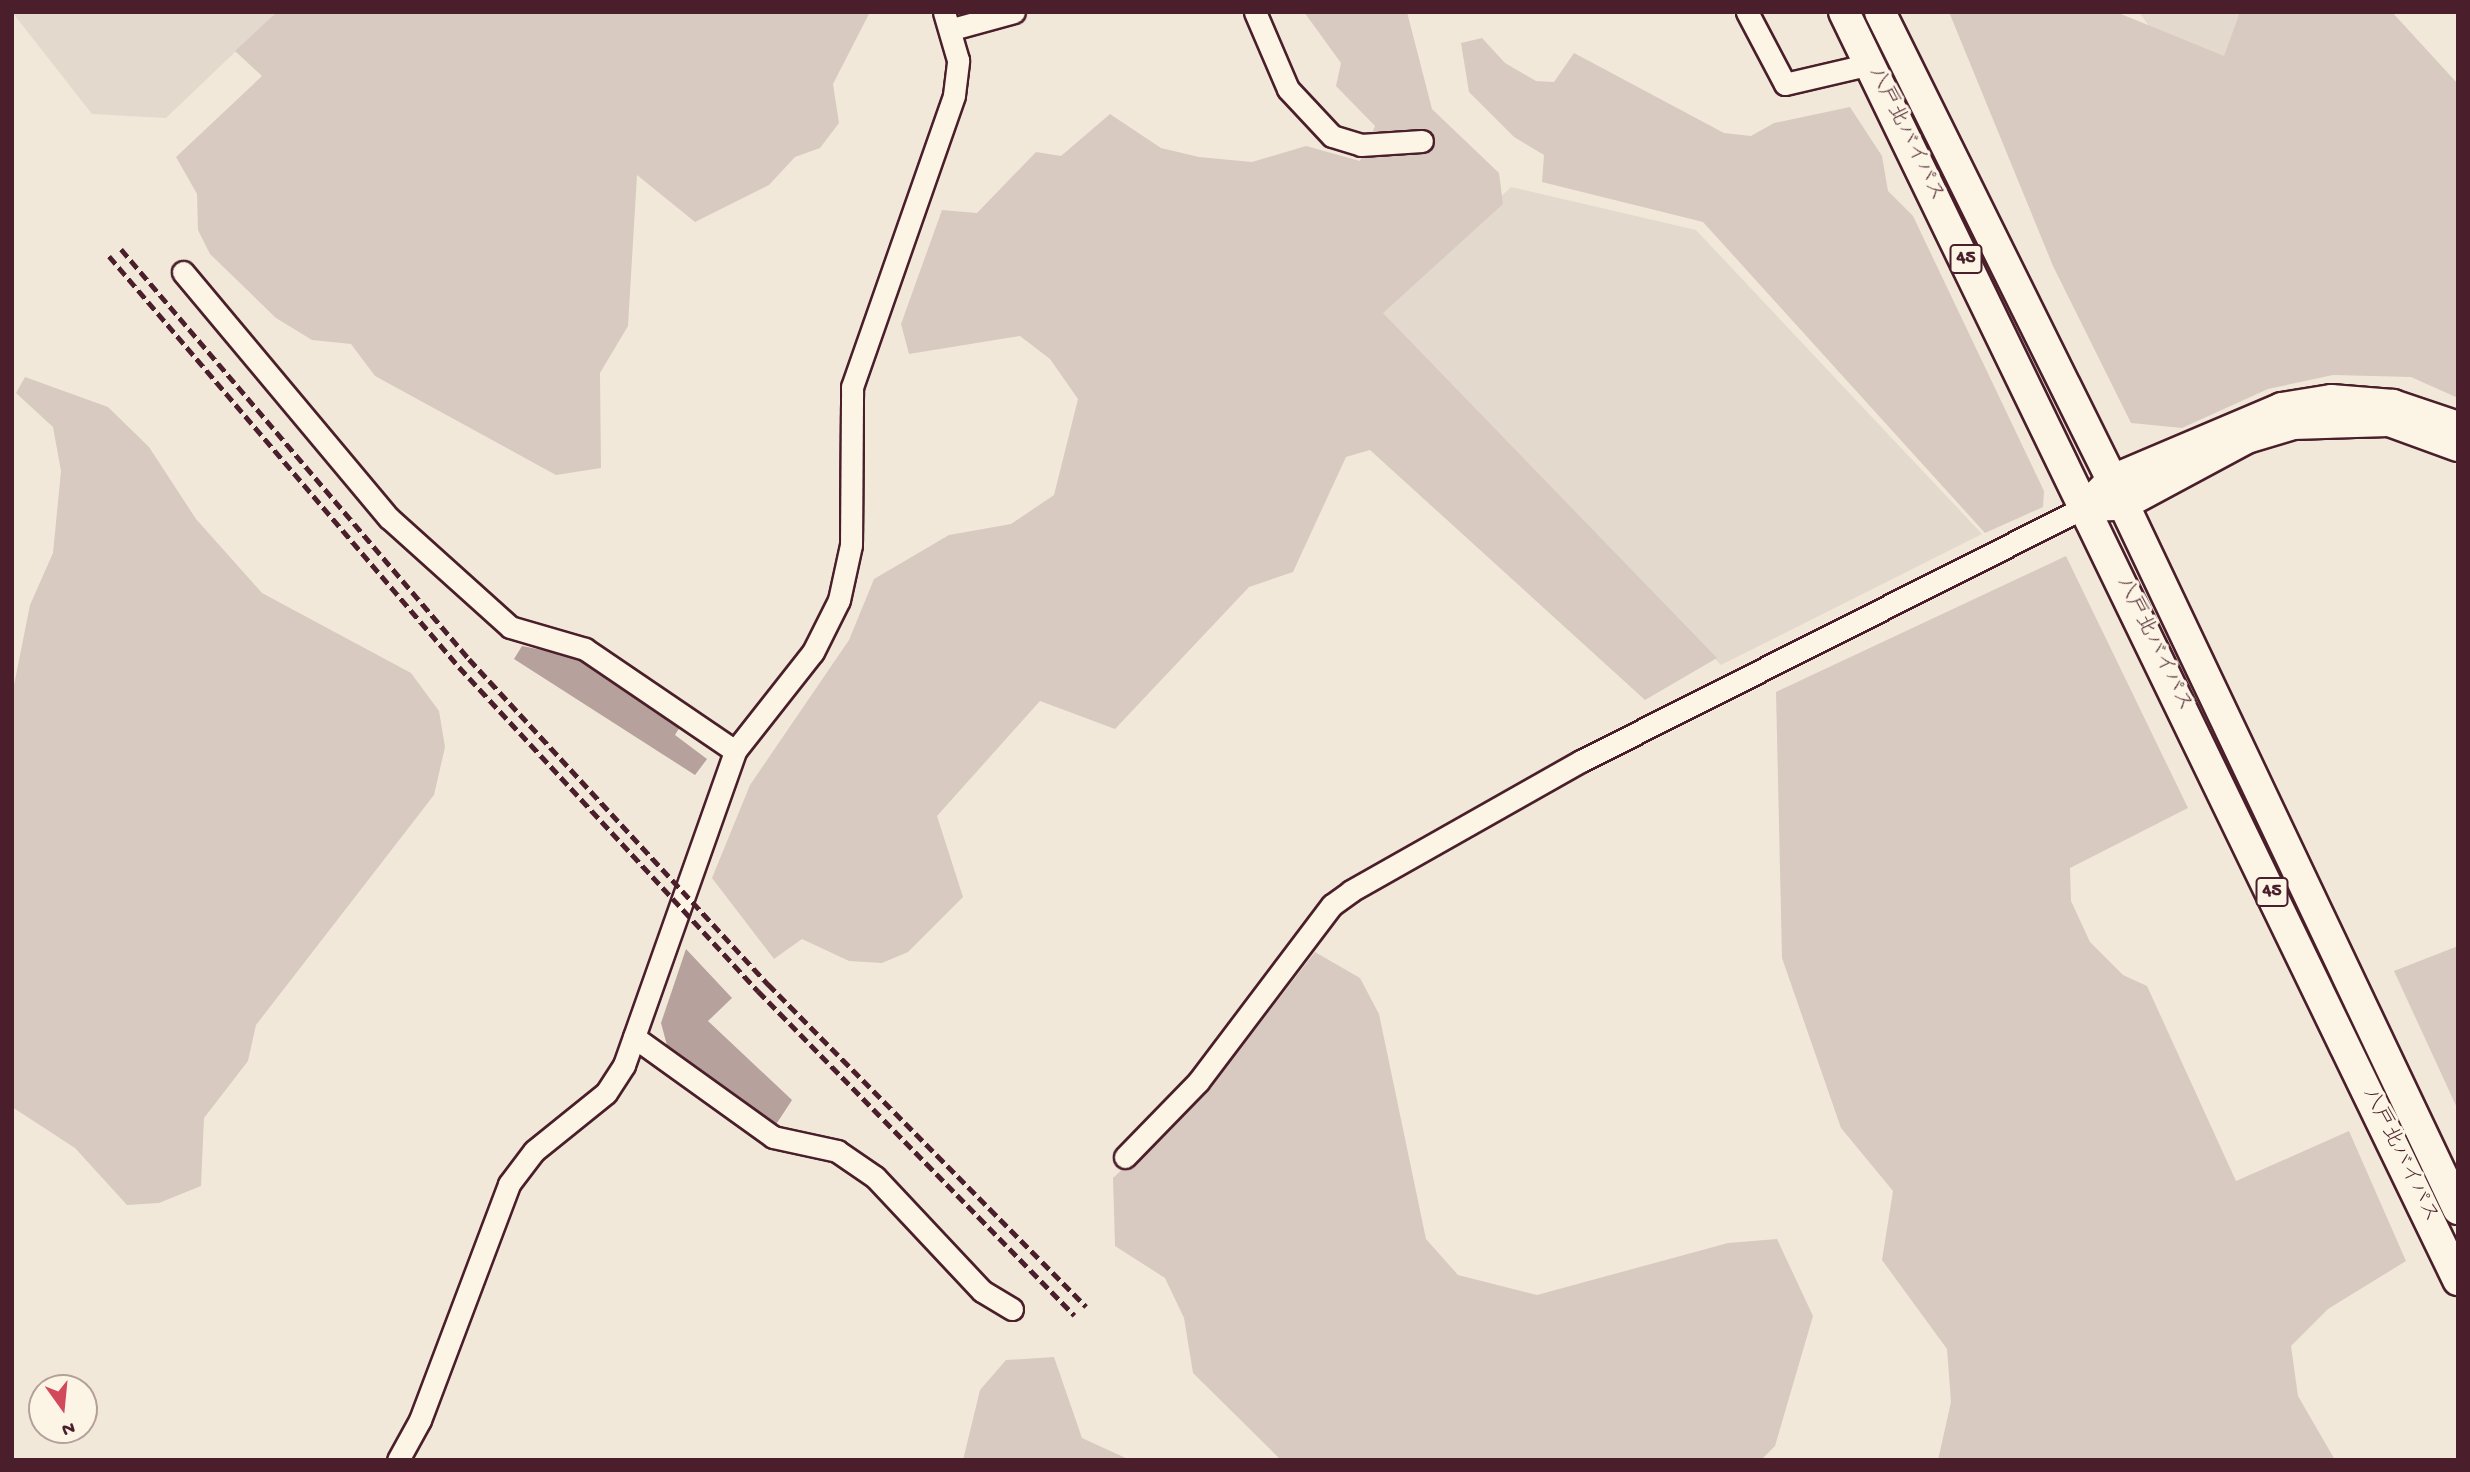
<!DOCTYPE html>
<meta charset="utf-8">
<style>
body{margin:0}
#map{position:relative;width:2470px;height:1472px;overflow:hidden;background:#f1e8da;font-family:"Gochi Hand","Klee One",sans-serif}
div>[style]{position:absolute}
.built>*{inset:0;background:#e4d9cd}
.green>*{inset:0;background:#d8cac0}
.water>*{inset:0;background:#b6a19c}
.roads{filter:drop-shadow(2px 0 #4a1f2b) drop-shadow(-2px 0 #4a1f2b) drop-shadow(0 2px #4a1f2b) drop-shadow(0 -2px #4a1f2b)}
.minor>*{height:21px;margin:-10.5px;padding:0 10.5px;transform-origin:10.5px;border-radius:10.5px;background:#fcf5e5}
.highway>*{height:30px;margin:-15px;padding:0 15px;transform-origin:15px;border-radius:15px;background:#fcf5e5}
.rail>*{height:5px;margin-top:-2.5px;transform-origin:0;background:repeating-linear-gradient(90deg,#4a1f2b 0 10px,transparent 0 15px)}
span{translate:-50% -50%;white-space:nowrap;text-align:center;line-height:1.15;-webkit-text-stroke:6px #fcf5e5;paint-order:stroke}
.shield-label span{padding:2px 5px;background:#fcf5e5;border:2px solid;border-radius:5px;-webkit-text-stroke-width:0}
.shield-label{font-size:19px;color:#4a1f2b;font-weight:700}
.street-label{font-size:21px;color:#4a1f2b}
.frame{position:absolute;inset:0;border:14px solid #4a1f2b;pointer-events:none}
.north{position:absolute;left:28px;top:1374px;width:70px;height:70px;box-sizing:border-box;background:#fcf5e5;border:2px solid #b59f9b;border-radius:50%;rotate:165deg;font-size:19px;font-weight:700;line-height:28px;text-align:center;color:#4a1f2b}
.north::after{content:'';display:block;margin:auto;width:24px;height:32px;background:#d1495b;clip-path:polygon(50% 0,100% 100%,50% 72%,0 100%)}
</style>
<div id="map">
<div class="built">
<div style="clip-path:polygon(12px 12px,277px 12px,166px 118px,92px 114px)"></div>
<div style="clip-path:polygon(2139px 12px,2280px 12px,2192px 87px)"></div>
<div style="clip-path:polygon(1511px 187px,1696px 230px,1982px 534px,1721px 665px,1378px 312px)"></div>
</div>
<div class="green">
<div style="clip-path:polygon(277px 12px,870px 12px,833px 84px,839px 123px,820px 148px,795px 157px,769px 185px,695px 222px,637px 175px,628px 326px,600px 373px,601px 468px,556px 475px,375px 376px,351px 344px,312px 340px,276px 318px,210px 254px,198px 230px,197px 194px,176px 157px,262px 76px,235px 51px)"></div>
<div style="clip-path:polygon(1304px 12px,1407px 12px,1432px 109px,1499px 173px,1503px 204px,1383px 313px,1717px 658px,1645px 700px,1370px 450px,1346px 457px,1293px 572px,1249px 587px,1115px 729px,1040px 701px,937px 816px,963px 897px,908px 952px,882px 963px,849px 961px,802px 939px,774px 959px,712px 878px,750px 785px,849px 640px,874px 579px,949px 535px,1011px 524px,1054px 495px,1078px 399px,1050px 359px,1020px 336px,909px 354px,901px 324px,942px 210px,977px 213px,1036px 152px,1061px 156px,1110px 114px,1161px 148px,1199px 157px,1252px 162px,1306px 146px,1360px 161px,1375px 126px,1336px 86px,1341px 63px)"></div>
<div style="clip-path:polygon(1949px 12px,2116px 12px,2224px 56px,2240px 12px,2392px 12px,2458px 84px,2458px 398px,2411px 377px,2333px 375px,2268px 389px,2182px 428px,2131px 423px,2053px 266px)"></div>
<div style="clip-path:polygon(1482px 38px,1505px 63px,1536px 81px,1554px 82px,1574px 53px,1724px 133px,1751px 136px,1774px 123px,1850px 107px,1882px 156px,1888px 191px,1913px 216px,2044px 491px,2043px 507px,1985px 533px,1703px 222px,1542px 182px,1544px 155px,1514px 137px,1469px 92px,1461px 43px)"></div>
<div style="clip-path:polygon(25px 377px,108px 407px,149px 447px,196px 519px,262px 593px,411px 673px,439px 711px,445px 747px,434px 795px,256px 1025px,248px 1061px,204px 1118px,201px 1186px,159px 1203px,127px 1205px,75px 1148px,12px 1107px,12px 695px,30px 605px,53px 553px,61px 471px,53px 427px,16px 393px)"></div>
<div style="clip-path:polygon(2066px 556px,2188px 808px,2070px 868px,2071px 901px,2090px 942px,2123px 975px,2147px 986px,2236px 1181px,2349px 1131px,2406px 1261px,2328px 1309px,2291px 1346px,2298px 1396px,2335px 1460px,1938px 1460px,1951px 1402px,1947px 1349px,1882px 1260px,1893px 1191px,1841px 1128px,1782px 958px,1776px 692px)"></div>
<div style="clip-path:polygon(2458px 946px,2458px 1110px,2394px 971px)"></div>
<div style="clip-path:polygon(1315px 952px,1360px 978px,1379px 1014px,1426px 1239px,1458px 1275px,1537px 1295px,1728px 1243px,1777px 1239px,1813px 1316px,1775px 1446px,1761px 1460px,1281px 1460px,1193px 1373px,1184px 1318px,1165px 1278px,1115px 1246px,1113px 1178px,1213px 1084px)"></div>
<div style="clip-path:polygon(1054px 1357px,1082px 1438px,1130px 1460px,963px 1460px,980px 1390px,1006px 1360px)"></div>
</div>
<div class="water">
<div style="clip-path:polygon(522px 646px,578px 657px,681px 725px,675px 735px,707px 759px,695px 775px,514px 659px)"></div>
<div style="clip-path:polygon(686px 949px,732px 998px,708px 1021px,792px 1100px,775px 1126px,668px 1049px,661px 1023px)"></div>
</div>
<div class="roads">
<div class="minor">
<div style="left:1255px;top:12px;width:84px;rotate:66.8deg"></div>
<div style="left:1288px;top:89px;width:64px;rotate:46.9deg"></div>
<div style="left:1332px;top:136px;width:30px;rotate:17deg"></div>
<div style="left:1361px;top:145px;width:61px;rotate:-3.8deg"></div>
<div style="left:1747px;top:12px;width:81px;rotate:62.2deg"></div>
<div style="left:1785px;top:84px;width:88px;rotate:-13.1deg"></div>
<div style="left:952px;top:29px;width:64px;rotate:-15.3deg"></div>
<div style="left:183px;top:272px;width:321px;rotate:50.1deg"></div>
<div style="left:389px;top:518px;width:163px;rotate:42deg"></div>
<div style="left:510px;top:627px;width:78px;rotate:16.3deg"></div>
<div style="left:585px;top:649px;width:181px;rotate:34.2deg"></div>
<div style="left:634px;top:1037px;width:171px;rotate:35.7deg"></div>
<div style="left:773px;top:1137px;width:66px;rotate:12.3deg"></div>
<div style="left:837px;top:1151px;width:46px;rotate:34.4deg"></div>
<div style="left:875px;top:1177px;width:156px;rotate:46.8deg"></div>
<div style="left:982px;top:1291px;width:35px;rotate:31deg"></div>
<div style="left:1125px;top:1157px;width:105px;rotate:-45.8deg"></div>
<div style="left:1198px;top:1082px;width:222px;rotate:-52.9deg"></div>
<div style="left:1332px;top:905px;width:24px;rotate:-36deg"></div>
<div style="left:1351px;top:891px;width:264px;rotate:-29.5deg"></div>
<div style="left:1581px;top:761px;width:567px;rotate:-26.75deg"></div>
<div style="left:398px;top:1460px;width:46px;rotate:-61.2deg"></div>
<div style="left:420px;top:1420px;width:252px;rotate:-69.3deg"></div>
<div style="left:509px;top:1184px;width:41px;rotate:-52.9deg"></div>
<div style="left:534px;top:1151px;width:92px;rotate:-38.9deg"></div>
<div style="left:606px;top:1093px;width:33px;rotate:-57deg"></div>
<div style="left:624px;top:1065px;width:333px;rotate:-70.5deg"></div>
<div style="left:735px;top:751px;width:126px;rotate:-51.8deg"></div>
<div style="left:813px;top:652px;width:58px;rotate:-63.4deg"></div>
<div style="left:839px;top:600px;width:56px;rotate:-77.7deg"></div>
<div style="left:851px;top:545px;width:158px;rotate:-89.6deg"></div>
<div style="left:852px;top:387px;width:309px;rotate:-70.7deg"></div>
<div style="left:954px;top:95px;width:35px;rotate:-83deg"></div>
<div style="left:958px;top:60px;width:50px;rotate:-106.3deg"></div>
</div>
<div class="highway">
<div style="left:1844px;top:12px;width:1409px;rotate:64.16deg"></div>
<div style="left:1880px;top:12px;width:522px;rotate:63.63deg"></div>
<div style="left:2112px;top:480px;width:807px;rotate:64.61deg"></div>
<div style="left:2458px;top:427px;width:69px;rotate:-161.3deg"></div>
<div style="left:2393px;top:405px;width:62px;rotate:-175.4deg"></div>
<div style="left:2331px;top:400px;width:50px;rotate:170.7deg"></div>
<div style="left:2282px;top:408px;width:185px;rotate:157deg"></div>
<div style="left:2112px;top:480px;width:36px;rotate:134deg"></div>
<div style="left:2087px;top:506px;width:35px;rotate:-2deg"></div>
<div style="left:2122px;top:505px;width:142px;rotate:-28.2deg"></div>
<div style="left:2247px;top:438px;width:48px;rotate:-16.9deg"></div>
<div style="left:2293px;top:424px;width:96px;rotate:-1.8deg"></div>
<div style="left:2389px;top:421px;width:73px;rotate:19.9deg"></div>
</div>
</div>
<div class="rail">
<div style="left:121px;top:249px;width:538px;rotate:49.68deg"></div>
<div style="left:469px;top:659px;width:442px;rotate:47.4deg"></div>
<div style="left:768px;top:984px;width:453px;rotate:45.4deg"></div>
<div style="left:109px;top:256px;width:540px;rotate:49.58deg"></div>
<div style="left:459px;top:667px;width:441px;rotate:47.3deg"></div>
<div style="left:758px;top:991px;width:453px;rotate:45.7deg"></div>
</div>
<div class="shield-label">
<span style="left:1966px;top:259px">45</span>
<span style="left:2272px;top:892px">45</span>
</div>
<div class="street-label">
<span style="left:1905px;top:135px;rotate:64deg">八戸北バイパス</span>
<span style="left:2153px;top:645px;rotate:64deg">八戸北バイパス</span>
<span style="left:2399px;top:1156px;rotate:64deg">八戸北バイパス</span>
</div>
<div class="frame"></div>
<div class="north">N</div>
</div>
